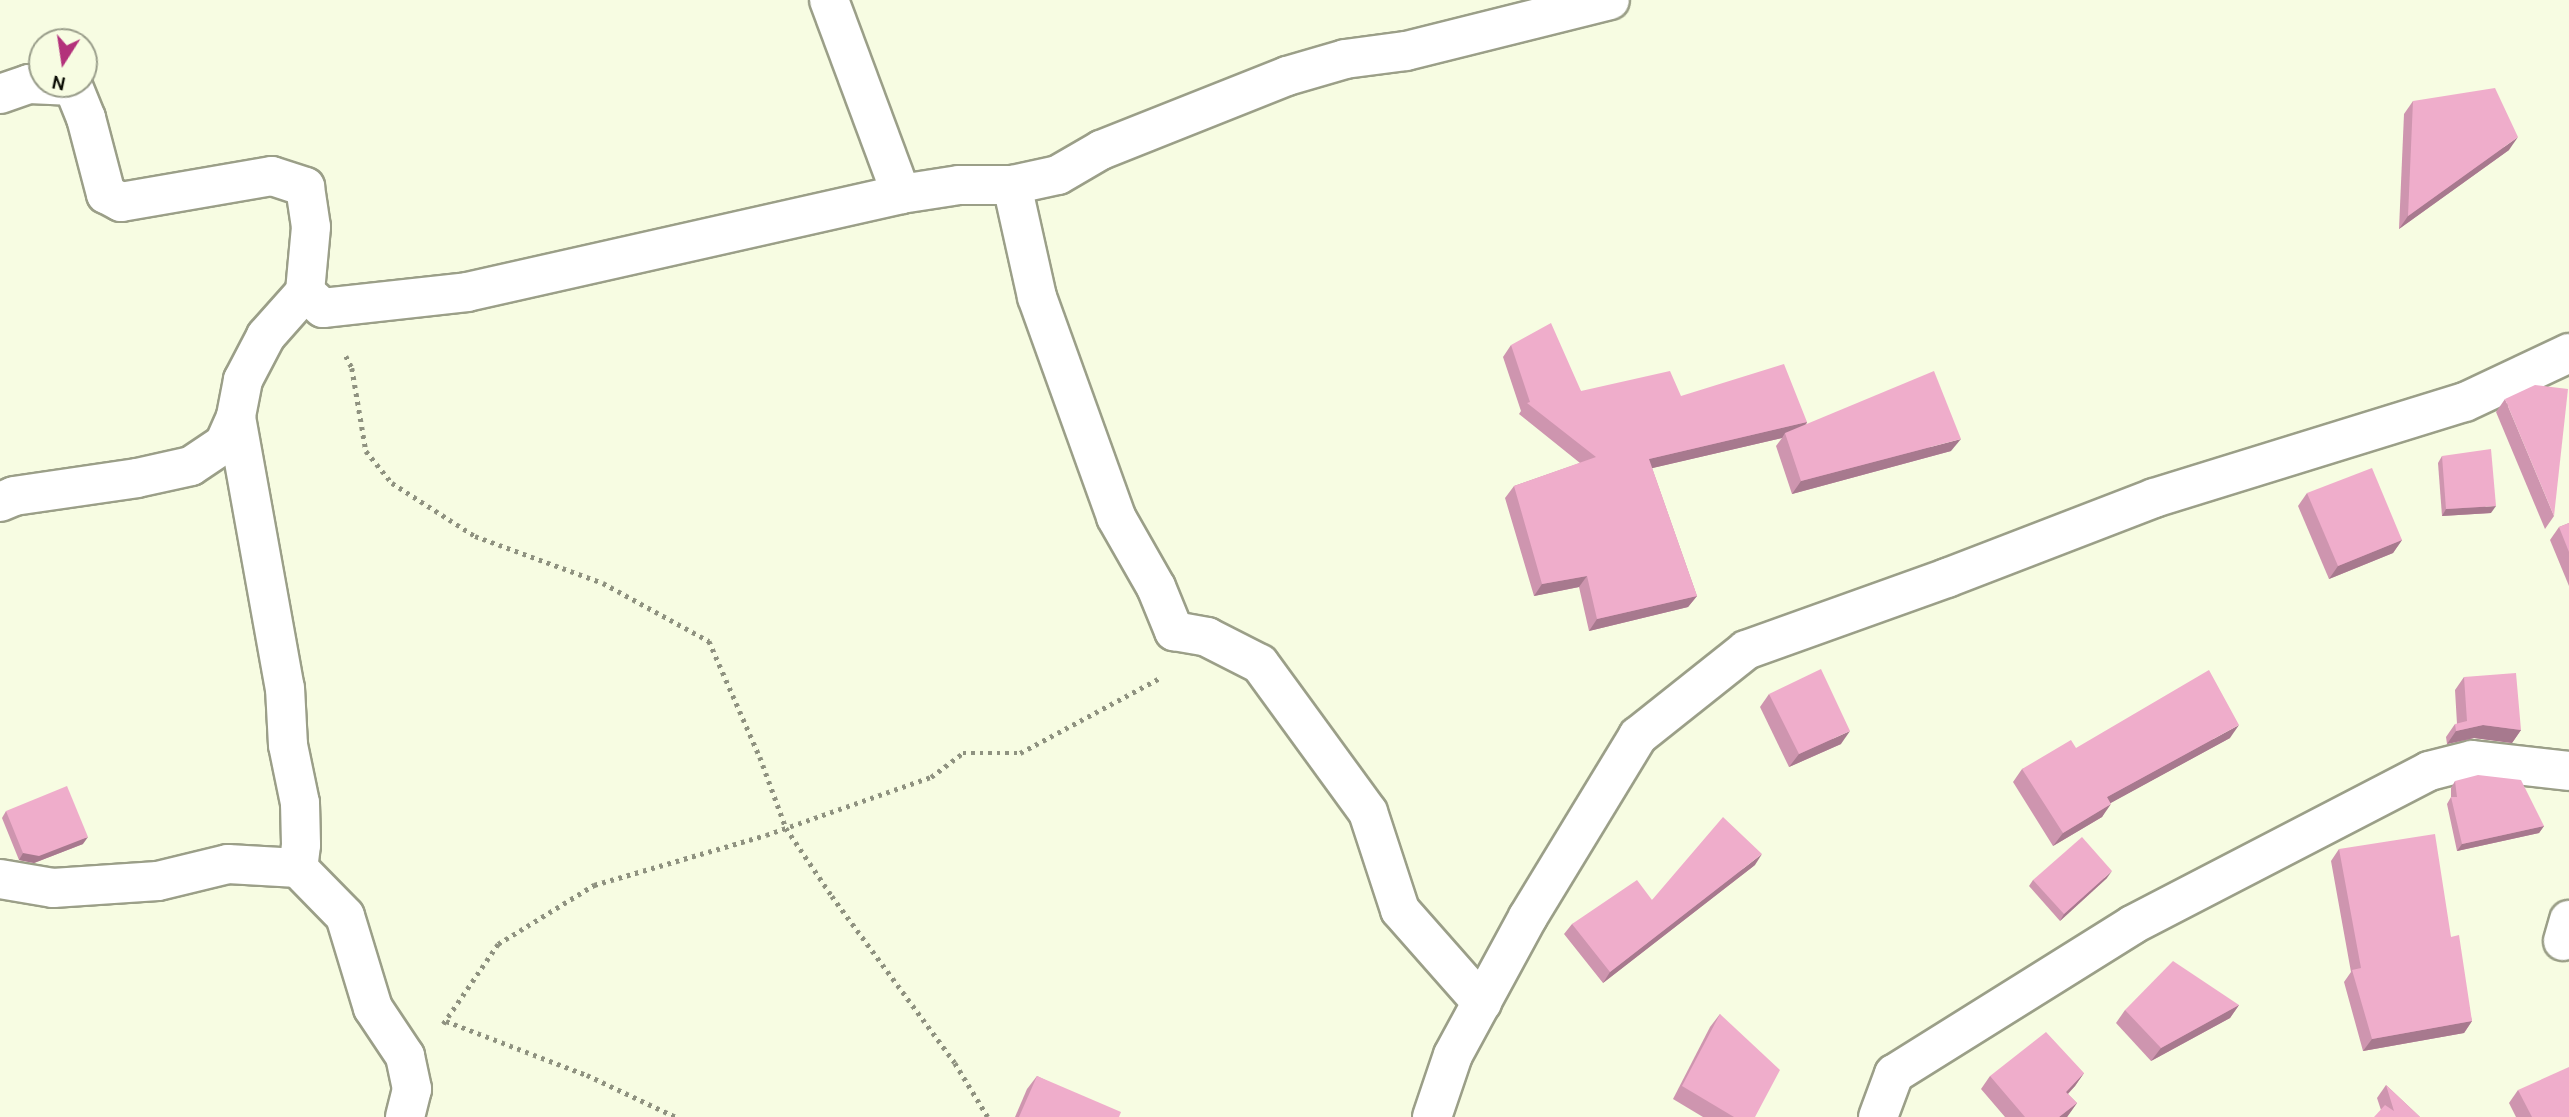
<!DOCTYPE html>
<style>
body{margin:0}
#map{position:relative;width:2569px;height:1117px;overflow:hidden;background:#f7fce2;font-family:Overpass,sans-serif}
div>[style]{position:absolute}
.path>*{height:4.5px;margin-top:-2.25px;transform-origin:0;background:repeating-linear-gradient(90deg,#8f9280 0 3.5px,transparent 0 8.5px)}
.roads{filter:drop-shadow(2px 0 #9b9f88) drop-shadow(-2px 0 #9b9f88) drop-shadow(0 2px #9b9f88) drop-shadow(0 -2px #9b9f88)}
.minor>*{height:38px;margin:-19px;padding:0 19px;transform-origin:19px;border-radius:19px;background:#fff}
.wall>*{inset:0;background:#ce95af}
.shaded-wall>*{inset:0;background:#a7798e}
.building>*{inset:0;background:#efadcb}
span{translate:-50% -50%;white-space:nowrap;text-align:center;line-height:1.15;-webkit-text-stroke:5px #f7fce2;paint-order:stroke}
.north{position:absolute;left:28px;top:28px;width:70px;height:70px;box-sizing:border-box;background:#f7fce2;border:2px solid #9a9e8b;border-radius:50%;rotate:192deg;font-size:19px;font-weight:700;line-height:28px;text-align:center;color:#0f1008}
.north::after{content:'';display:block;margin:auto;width:24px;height:32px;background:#b3317b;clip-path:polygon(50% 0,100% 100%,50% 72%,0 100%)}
</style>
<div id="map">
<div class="path">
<div style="left:346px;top:356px;width:13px;rotate:63deg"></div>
<div style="left:352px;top:368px;width:84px;rotate:80.4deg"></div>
<div style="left:366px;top:451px;width:41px;rotate:50.9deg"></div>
<div style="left:392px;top:483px;width:98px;rotate:32.6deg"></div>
<div style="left:475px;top:536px;width:136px;rotate:20.2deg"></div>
<div style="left:603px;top:583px;width:121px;rotate:28.7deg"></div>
<div style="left:709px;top:641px;width:127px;rotate:66.3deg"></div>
<div style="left:760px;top:757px;width:76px;rotate:69.9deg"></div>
<div style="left:786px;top:828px;width:82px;rotate:55.9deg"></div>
<div style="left:832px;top:896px;width:207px;rotate:53.6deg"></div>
<div style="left:955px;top:1063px;width:63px;rotate:58.6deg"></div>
<div style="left:446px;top:1021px;width:151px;rotate:21deg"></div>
<div style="left:587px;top:1075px;width:98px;rotate:25.3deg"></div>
<div style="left:443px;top:1024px;width:97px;rotate:-55.5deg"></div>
<div style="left:498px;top:944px;width:113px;rotate:-31.6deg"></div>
<div style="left:594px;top:885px;width:179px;rotate:-16.2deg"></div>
<div style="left:766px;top:835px;width:175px;rotate:-19.4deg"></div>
<div style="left:931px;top:777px;width:40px;rotate:-37deg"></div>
<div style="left:963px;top:753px;width:57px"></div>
<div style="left:1020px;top:753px;width:157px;rotate:-28.2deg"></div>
</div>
<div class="roads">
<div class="minor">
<div style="left:829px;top:0;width:207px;rotate:69.6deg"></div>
<div style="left:0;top:94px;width:31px;rotate:-19deg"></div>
<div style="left:29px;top:84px;width:44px;rotate:2.6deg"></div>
<div style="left:73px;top:86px;width:35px;rotate:68deg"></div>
<div style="left:86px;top:118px;width:79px;rotate:75.3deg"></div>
<div style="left:106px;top:194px;width:17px;rotate:28deg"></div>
<div style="left:121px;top:202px;width:153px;rotate:-9.8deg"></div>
<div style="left:272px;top:176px;width:35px;rotate:18deg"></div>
<div style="left:305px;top:187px;width:40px;rotate:81.5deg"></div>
<div style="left:311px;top:227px;width:65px;rotate:95.3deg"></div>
<div style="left:305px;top:292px;width:24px;rotate:42deg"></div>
<div style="left:323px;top:308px;width:145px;rotate:-6.3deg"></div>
<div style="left:467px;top:292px;width:445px;rotate:-12.7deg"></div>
<div style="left:901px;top:194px;width:59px;rotate:-8.8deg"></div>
<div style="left:959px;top:185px;width:53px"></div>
<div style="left:1012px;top:185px;width:47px;rotate:-12.3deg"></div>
<div style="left:1058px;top:175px;width:50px;rotate:-30.2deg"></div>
<div style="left:1101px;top:150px;width:200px;rotate:-21.7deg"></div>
<div style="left:1287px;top:76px;width:60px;rotate:-16.3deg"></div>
<div style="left:1345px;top:59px;width:62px;rotate:-7.5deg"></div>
<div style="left:1406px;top:51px;width:210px;rotate:-14deg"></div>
<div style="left:1012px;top:185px;width:115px;rotate:77.4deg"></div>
<div style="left:1037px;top:297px;width:234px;rotate:70.2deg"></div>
<div style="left:1116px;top:517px;width:81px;rotate:60.3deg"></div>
<div style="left:1156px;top:587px;width:48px;rotate:67.8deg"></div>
<div style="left:1174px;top:631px;width:34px;rotate:10deg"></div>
<div style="left:1207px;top:637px;width:59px;rotate:27deg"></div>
<div style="left:1260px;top:664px;width:183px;rotate:53.9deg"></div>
<div style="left:1368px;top:812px;width:103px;rotate:71.9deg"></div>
<div style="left:1400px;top:910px;width:124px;rotate:48.6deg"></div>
<div style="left:305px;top:292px;width:59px;rotate:131.6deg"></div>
<div style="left:266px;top:336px;width:50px;rotate:117.6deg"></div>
<div style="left:243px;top:380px;width:38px;rotate:101deg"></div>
<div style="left:236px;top:417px;width:275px;rotate:79.8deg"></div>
<div style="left:285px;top:688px;width:57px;rotate:87deg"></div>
<div style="left:288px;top:745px;width:59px;rotate:78.3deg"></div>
<div style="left:300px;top:803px;width:42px;rotate:88.6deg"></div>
<div style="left:301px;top:845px;width:23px;rotate:97deg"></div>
<div style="left:298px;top:868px;width:67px;rotate:45.6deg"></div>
<div style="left:345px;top:916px;width:96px;rotate:73.1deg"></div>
<div style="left:373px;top:1008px;width:58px;rotate:56.3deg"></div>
<div style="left:405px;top:1056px;width:34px;rotate:78deg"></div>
<div style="left:412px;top:1089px;width:29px;rotate:104deg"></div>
<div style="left:0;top:502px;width:15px;rotate:-23deg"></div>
<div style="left:14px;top:496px;width:124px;rotate:-8.3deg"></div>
<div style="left:137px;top:478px;width:55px;rotate:-12.5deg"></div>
<div style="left:191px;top:466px;width:40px;rotate:-34deg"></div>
<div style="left:224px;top:444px;width:30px;rotate:-66deg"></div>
<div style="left:0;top:879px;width:54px;rotate:9.6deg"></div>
<div style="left:53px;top:888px;width:105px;rotate:-3.8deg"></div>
<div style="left:158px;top:881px;width:72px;rotate:-13.7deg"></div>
<div style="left:228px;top:864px;width:70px;rotate:3.3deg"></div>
<div style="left:2563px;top:941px;width:22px;rotate:-74deg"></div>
<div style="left:1432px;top:1117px;width:65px;rotate:-71.3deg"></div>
<div style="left:1453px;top:1055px;width:157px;rotate:-61.5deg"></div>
<div style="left:1528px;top:917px;width:212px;rotate:-58.7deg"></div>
<div style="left:1638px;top:736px;width:138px;rotate:-38.5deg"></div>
<div style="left:1746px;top:650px;width:214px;rotate:-19.7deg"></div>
<div style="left:1947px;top:578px;width:222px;rotate:-21.1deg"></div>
<div style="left:2154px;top:498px;width:325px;rotate:-17.2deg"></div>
<div style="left:2465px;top:402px;width:115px;rotate:-25.2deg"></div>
<div style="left:1878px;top:1117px;width:46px;rotate:-69.6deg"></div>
<div style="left:1894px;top:1074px;width:281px;rotate:-32deg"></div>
<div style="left:2132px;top:925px;width:335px;rotate:-27.4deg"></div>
<div style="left:2429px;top:771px;width:44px;rotate:-14.3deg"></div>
<div style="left:2472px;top:760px;width:98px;rotate:6.5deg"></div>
</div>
</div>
<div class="wall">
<div style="clip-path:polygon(2413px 101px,2509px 150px,2399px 229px,2404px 114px)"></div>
<div style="clip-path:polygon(1511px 345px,1581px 391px,1681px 396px,1807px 422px,1806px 425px,1951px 451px,1792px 494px,1776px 446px,1782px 438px,1652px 468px,1697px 596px,1688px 607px,1589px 631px,1579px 587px,1534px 596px,1505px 498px,1514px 486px,1580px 463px,1519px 414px,1521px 411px,1503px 357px)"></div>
<div style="clip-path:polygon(2505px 399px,2554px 516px,2545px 529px,2496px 412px)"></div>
<div style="clip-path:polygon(2442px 456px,2491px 513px,2442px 516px,2438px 463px)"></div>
<div style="clip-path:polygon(2307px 493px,2402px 540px,2393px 553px,2329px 579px,2298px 506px)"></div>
<div style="clip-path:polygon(2569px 523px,2569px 586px,2550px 540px,2559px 527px)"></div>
<div style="clip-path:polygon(2464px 677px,2521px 730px,2512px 743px,2474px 738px,2447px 744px,2446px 737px,2455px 724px,2457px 724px,2455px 690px)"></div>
<div style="clip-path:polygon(1769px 694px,1841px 744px,1789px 767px,1760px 707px)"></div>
<div style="clip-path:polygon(2230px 738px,2110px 803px,2102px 817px,2053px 846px,2013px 782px,2022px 769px,2076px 748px)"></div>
<div style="clip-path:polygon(2455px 781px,2544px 826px,2539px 833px,2457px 851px,2447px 804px,2451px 797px,2451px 788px)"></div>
<div style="clip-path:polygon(6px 811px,83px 844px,34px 863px,19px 860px,2px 818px)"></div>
<div style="clip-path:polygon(2339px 849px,2451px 937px,2472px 1021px,2464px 1033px,2363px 1051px,2344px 982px,2351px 972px,2331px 861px)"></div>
<div style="clip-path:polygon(1755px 865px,1603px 983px,1564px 934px,1572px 924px,1652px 900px)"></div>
<div style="clip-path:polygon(2107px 878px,2060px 921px,2029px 886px,2033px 880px)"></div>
<div style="clip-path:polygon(2239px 1005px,2230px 1018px,2151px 1061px,2116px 1023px,2125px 1010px)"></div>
<div style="clip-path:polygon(1720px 1014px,1755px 1117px,1703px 1117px,1673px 1099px,1710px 1027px)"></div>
<div style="clip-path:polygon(2084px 1073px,2075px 1086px,2068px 1094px,2077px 1103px,2067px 1117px,2005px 1117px,1981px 1089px,1990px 1076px)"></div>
<div style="clip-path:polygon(1037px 1076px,1119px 1117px,1015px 1117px,1027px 1089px)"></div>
<div style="clip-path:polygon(2386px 1085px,2420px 1117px,2381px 1110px,2377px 1098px)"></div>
<div style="clip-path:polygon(2518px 1090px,2569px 1117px,2516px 1117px,2509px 1103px)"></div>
</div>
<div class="shaded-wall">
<div style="clip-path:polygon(2518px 137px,2509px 150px,2399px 229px,2408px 216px)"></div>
<div style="clip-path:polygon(1807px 422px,1799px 434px,1785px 433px,1782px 438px,1640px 471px,1649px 459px)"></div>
<div style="clip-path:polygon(1961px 439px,1951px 451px,1792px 494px,1801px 481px)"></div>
<div style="clip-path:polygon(2496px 506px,2491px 513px,2442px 516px,2446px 509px)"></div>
<div style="clip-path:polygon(2402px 540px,2393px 553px,2329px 579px,2338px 566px)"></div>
<div style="clip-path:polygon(1587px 576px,1579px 587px,1534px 596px,1542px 584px)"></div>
<div style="clip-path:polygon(1697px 596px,1688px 607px,1589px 631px,1597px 619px)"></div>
<div style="clip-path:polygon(2239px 725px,2230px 738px,2098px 810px,2107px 797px)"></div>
<div style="clip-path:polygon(2483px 725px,2521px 730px,2512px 743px,2474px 738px,2447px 744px,2456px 731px)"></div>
<div style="clip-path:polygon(1850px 731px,1841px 744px,1789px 767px,1799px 754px)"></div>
<div style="clip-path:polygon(2111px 804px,2102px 817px,2053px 846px,2063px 833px)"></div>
<div style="clip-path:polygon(2544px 826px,2539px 833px,2457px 851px,2462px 844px)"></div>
<div style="clip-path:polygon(88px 837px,83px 844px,34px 863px,19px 860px,23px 853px)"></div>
<div style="clip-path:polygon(1762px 854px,1755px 865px,1603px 983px,1610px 972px)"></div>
<div style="clip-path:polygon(2112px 871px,2107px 878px,2060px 921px,2064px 914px)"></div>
<div style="clip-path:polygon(2239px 1005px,2230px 1018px,2151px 1061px,2161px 1048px)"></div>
<div style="clip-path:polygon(2472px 1021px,2464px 1033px,2363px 1051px,2372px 1039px)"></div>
<div style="clip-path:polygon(2084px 1073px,2075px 1086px,2057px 1105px,2066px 1092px)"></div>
<div style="clip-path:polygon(2077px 1103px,2067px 1117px,2059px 1117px)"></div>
</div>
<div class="building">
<div style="clip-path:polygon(2495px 88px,2518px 137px,2408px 216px,2413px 101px)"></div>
<div style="clip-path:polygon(1551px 323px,1581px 391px,1670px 371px,1681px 396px,1784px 364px,1807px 422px,1649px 459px,1697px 596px,1597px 619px,1587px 576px,1542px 584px,1514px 486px,1596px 457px,1527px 403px,1530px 402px,1511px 345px)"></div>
<div style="clip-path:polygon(1934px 371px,1961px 439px,1801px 481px,1785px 433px)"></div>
<div style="clip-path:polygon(2535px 385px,2568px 389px,2554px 516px,2505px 399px)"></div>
<div style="clip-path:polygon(2491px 449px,2496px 506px,2446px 509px,2442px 456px)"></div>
<div style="clip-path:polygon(2372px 468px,2402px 540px,2338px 566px,2307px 493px)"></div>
<div style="clip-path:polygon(2569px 523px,2569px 552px,2559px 527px)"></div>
<div style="clip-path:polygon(1821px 669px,1850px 731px,1799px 754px,1769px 694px)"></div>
<div style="clip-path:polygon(2209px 670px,2239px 725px,2107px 797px,2111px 804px,2063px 833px,2022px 769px,2071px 740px,2076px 748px)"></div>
<div style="clip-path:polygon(2516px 673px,2521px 730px,2483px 725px,2456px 731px,2455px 724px,2467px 721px,2464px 677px)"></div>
<div style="clip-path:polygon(2478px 775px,2521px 780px,2544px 826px,2462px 844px,2451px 797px,2457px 797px,2455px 781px)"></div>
<div style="clip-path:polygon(67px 786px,88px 837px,39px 856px,23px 853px,6px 811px)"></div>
<div style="clip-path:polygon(1723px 817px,1762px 854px,1610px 972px,1572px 924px,1637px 880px,1652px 900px)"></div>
<div style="clip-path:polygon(2435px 834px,2451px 937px,2459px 935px,2472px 1021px,2372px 1039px,2352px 970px,2361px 968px,2339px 849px)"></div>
<div style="clip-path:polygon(2082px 837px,2112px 871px,2064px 914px,2033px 880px)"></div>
<div style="clip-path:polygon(2173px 961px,2239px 1005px,2161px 1048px,2125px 1010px)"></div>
<div style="clip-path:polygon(1720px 1014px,1780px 1070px,1755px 1117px,1734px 1117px,1682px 1086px)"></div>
<div style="clip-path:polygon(2046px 1032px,2084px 1073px,2066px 1092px,2077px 1103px,2059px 1117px,2025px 1117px,1990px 1076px)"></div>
<div style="clip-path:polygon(2569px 1067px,2569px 1117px,2532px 1117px,2518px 1090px)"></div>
<div style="clip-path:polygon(1037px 1076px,1121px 1112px,1119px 1117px,1019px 1117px)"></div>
<div style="clip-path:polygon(2386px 1085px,2420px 1117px,2374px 1117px,2385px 1105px,2394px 1111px)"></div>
</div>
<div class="north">N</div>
</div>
